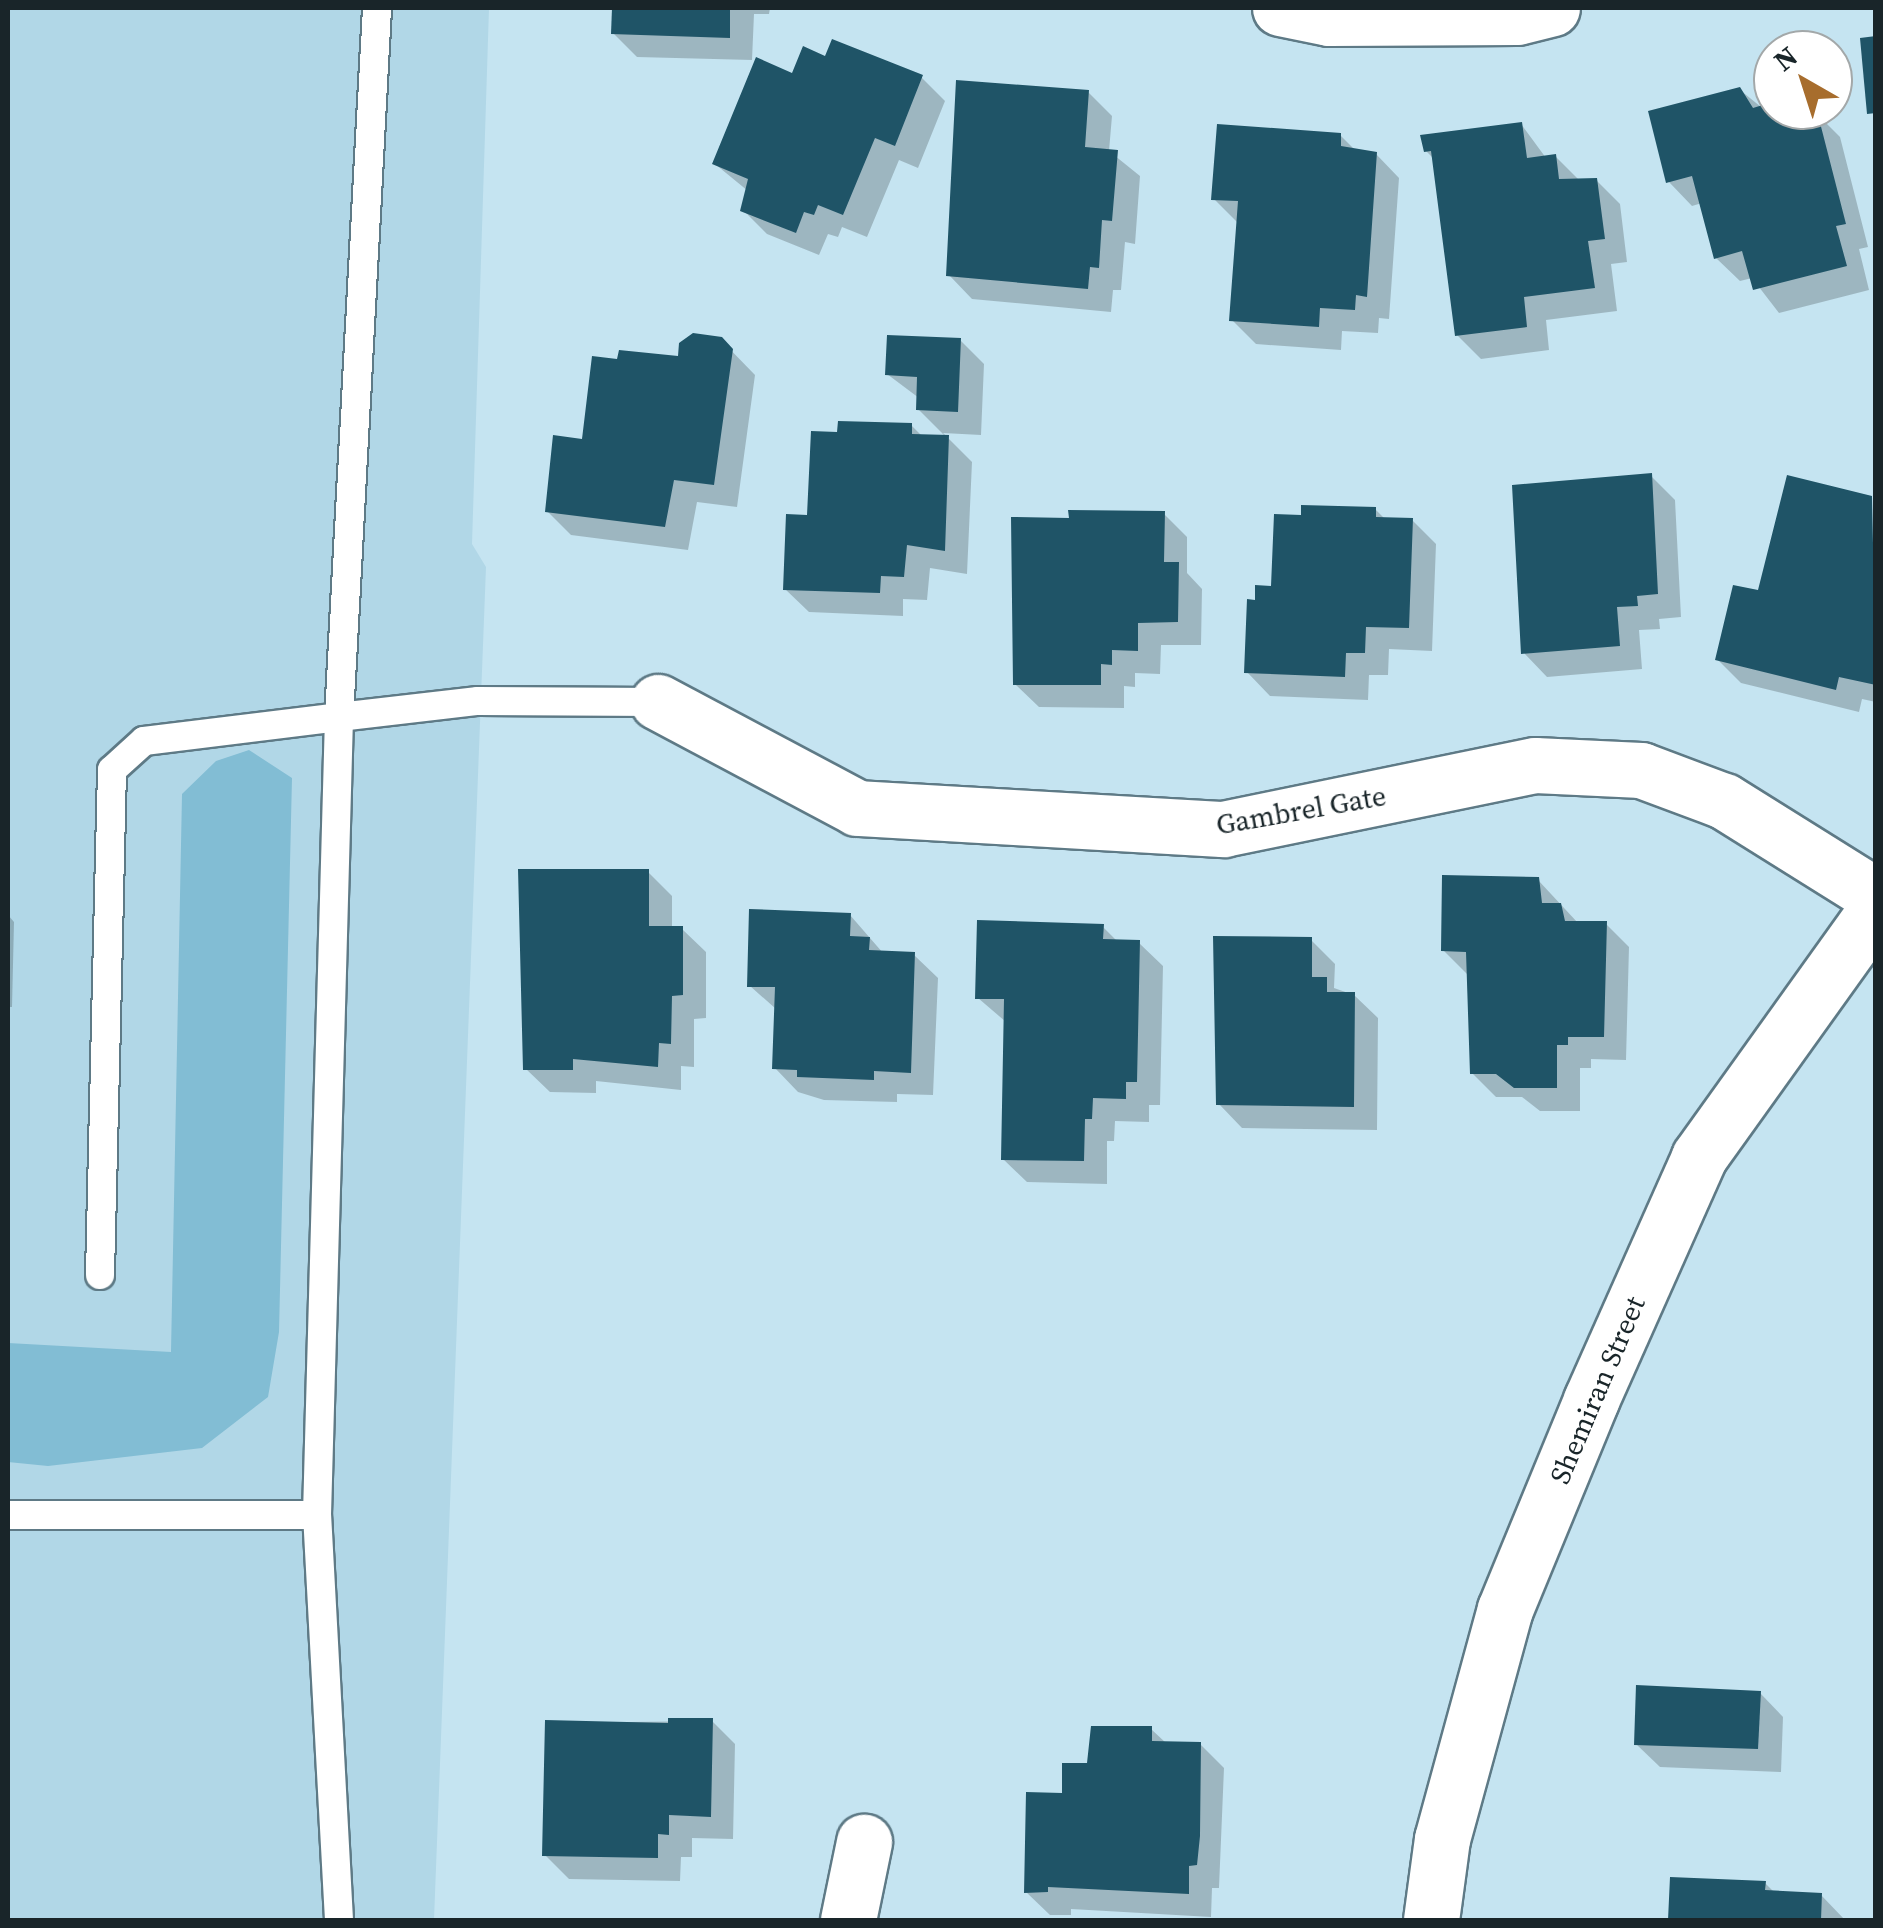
<!DOCTYPE html>
<style>
body{margin:0}
#map{position:relative;width:1883px;height:1928px;overflow:hidden;background:#c5e4f1;font-family:"Source Serif 4",serif}
div>[style]{position:absolute}
.built>*{inset:0;background:#b1d7e7}
.green>*{inset:0;background:#82bdd4}
.shadow>*{inset:0;background:#0003}
.building>*{inset:0;background:#1f5467}
.roads{filter:drop-shadow(2px 0 #5e7a86) drop-shadow(-2px 0 #5e7a86) drop-shadow(0 2px #5e7a86) drop-shadow(0 -2px #5e7a86)}
.lane>*{height:28px;margin:-14px;padding:0 14px;transform-origin:14px;border-radius:14px;background:#fff}
.street>*{height:55px;margin:-27.5px;padding:0 27.5px;transform-origin:27.5px;border-radius:27.5px;background:#fff}
span{translate:-50% -50%;white-space:nowrap;text-align:center;line-height:1.15;-webkit-text-stroke:10px #fff;paint-order:stroke}
.street-label{font-size:28px;color:#192529}
.frame{position:absolute;inset:0;border:10px solid #192529;pointer-events:none}
.north{position:absolute;left:1753px;top:30px;width:100px;height:100px;box-sizing:border-box;background:#fff;border:2px solid #a3a8a9;border-radius:50%;rotate:321deg;font-size:28px;font-weight:700;line-height:40px;text-align:center;color:#192529}
.north::after{content:'';display:block;margin:auto;width:35px;height:45px;background:#a76d2d;clip-path:polygon(50% 0,100% 100%,50% 72%,0 100%)}
</style>
<div id="map">
<div class="built">
<div style="clip-path:polygon(8px 8px,489px 8px,472px 544px,486px 567px,434px 1920px,8px 1920px)"></div>
</div>
<div class="green">
<div style="clip-path:polygon(249px 750px,292px 778px,279px 1332px,268px 1397px,202px 1448px,48px 1466px,8px 1462px,8px 1343px,171px 1352px,182px 794px,216px 761px)"></div>
</div>
<div class="shadow">
<div style="clip-path:polygon(615px 8px,770px 8px,769px 14px,754px 14px,752px 60px,637px 57px,613px 33px)"></div>
<div style="clip-path:polygon(826px 59px,921px 77px,945px 101px,918px 168px,899px 160px,867px 237px,842px 227px,838px 237px,828px 234px,819px 255px,767px 234px,743px 210px,748px 191px,715px 164px,793px 76px)"></div>
<div style="clip-path:polygon(1740px 90px,1781px 123px,1816px 113px,1840px 137px,1868px 247px,1859px 249px,1869px 290px,1779px 313px,1752px 278px,1740px 281px,1716px 258px,1702px 203px,1692px 206px,1669px 182px)"></div>
<div style="clip-path:polygon(1088px 92px,1112px 116px,1109px 151px,1140px 176px,1135px 244px,1125px 242px,1121px 290px,1113px 290px,1111px 312px,972px 299px,949px 275px)"></div>
<div style="clip-path:polygon(1521px 124px,1546px 158px,1556px 157px,1580px 181px,1596px 180px,1620px 204px,1627px 262px,1611px 264px,1617px 311px,1546px 320px,1549px 350px,1481px 359px,1457px 335px,1434px 159px,1426px 151px)"></div>
<div style="clip-path:polygon(1340px 135px,1356px 151px,1376px 154px,1399px 178px,1389px 319px,1379px 318px,1378px 333px,1342px 331px,1341px 350px,1256px 344px,1232px 320px,1239px 224px,1214px 199px)"></div>
<div style="clip-path:polygon(720px 339px,755px 375px,737px 507px,697px 502px,688px 550px,571px 535px,547px 511px,619px 362px,680px 359px)"></div>
<div style="clip-path:polygon(960px 340px,984px 364px,981px 435px,943px 433px,972px 462px,967px 574px,930px 568px,927px 600px,903px 599px,903px 616px,809px 612px,785px 589px,839px 434px,911px 425px,923px 437px,947px 438px,918px 409px,919px 398px,887px 374px)"></div>
<div style="clip-path:polygon(1651px 476px,1675px 500px,1681px 617px,1659px 619px,1660px 629px,1639px 630px,1642px 669px,1547px 677px,1524px 653px)"></div>
<div style="clip-path:polygon(1871px 499px,1876px 702px,1862px 699px,1859px 712px,1741px 683px,1718px 660px,1760px 593px)"></div>
<div style="clip-path:polygon(1375px 509px,1386px 520px,1412px 520px,1436px 544px,1432px 651px,1389px 649px,1388px 675px,1369px 675px,1368px 700px,1270px 696px,1247px 672px,1257px 602px,1274px 589px,1303px 517px)"></div>
<div style="clip-path:polygon(1164px 514px,1187px 537px,1187px 573px,1202px 589px,1201px 645px,1161px 645px,1160px 674px,1135px 673px,1135px 687px,1124px 686px,1124px 708px,1039px 707px,1015px 684px,1013px 520px)"></div>
<div style="clip-path:polygon(648px 872px,672px 896px,672px 929px,682px 929px,706px 952px,706px 1018px,694px 1019px,694px 1067px,681px 1066px,681px 1090px,596px 1081px,596px 1093px,550px 1092px,526px 1069px)"></div>
<div style="clip-path:polygon(1538px 880px,1578px 923px,1606px 924px,1629px 947px,1626px 1060px,1591px 1059px,1591px 1068px,1580px 1068px,1580px 1111px,1540px 1111px,1522px 1097px,1496px 1097px,1472px 1073px,1467px 974px,1443px 950px)"></div>
<div style="clip-path:polygon(8px 915px,14px 922px,12px 1007px,8px 1007px)"></div>
<div style="clip-path:polygon(850px 915px,883px 953px,914px 955px,938px 978px,933px 1095px,897px 1094px,897px 1102px,824px 1100px,798px 1092px,775px 1068px,776px 1009px,750px 986px)"></div>
<div style="clip-path:polygon(1103px 927px,1118px 942px,1139px 943px,1163px 966px,1160px 1105px,1149px 1105px,1149px 1122px,1115px 1121px,1114px 1141px,1107px 1141px,1107px 1184px,1027px 1182px,1003px 1159px,1006px 1022px,978px 998px)"></div>
<div style="clip-path:polygon(1311px 940px,1335px 964px,1334px 988px,1354px 995px,1378px 1018px,1377px 1130px,1242px 1128px,1219px 1104px)"></div>
<div style="clip-path:polygon(1760px 1693px,1783px 1717px,1781px 1772px,1660px 1767px,1636px 1744px)"></div>
<div style="clip-path:polygon(712px 1721px,735px 1744px,733px 1839px,692px 1838px,692px 1857px,681px 1857px,680px 1881px,569px 1879px,545px 1855px,547px 1723px)"></div>
<div style="clip-path:polygon(1151px 1729px,1166px 1743px,1200px 1744px,1224px 1768px,1219px 1888px,1212px 1888px,1211px 1917px,1071px 1909px,1071px 1915px,1050px 1915px,1026px 1892px,1064px 1795px,1090px 1766px)"></div>
<div style="clip-path:polygon(1673px 1879px,1765px 1883px,1775px 1893px,1821px 1895px,1845px 1920px,1670px 1920px)"></div>
</div>
<div class="building">
<div style="clip-path:polygon(612px 8px,730px 8px,730px 38px,611px 34px)"></div>
<div style="clip-path:polygon(1876px 36px,1876px 113px,1867px 114px,1860px 38px)"></div>
<div style="clip-path:polygon(832px 39px,923px 75px,895px 146px,875px 138px,843px 215px,818px 205px,814px 215px,804px 212px,796px 233px,740px 211px,748px 179px,712px 164px,756px 57px,792px 73px,803px 46px,825px 56px)"></div>
<div style="clip-path:polygon(956px 80px,1089px 90px,1085px 147px,1118px 150px,1112px 221px,1102px 220px,1099px 268px,1090px 267px,1088px 289px,946px 276px)"></div>
<div style="clip-path:polygon(1740px 87px,1753px 108px,1766px 104px,1778px 121px,1817px 111px,1846px 224px,1836px 226px,1847px 266px,1753px 290px,1742px 251px,1714px 259px,1692px 176px,1666px 183px,1648px 111px)"></div>
<div style="clip-path:polygon(1522px 122px,1527px 158px,1556px 154px,1559px 179px,1597px 178px,1605px 239px,1588px 241px,1595px 288px,1524px 297px,1527px 327px,1455px 336px,1431px 151px,1424px 152px,1420px 135px)"></div>
<div style="clip-path:polygon(1217px 124px,1341px 133px,1341px 146px,1377px 152px,1367px 297px,1356px 295px,1355px 310px,1320px 308px,1319px 327px,1229px 321px,1238px 201px,1211px 200px)"></div>
<div style="clip-path:polygon(693px 333px,722px 337px,733px 349px,714px 485px,674px 480px,665px 527px,545px 512px,553px 435px,582px 439px,592px 356px,617px 359px,619px 350px,678px 356px,679px 343px)"></div>
<div style="clip-path:polygon(887px 335px,961px 338px,958px 412px,916px 410px,917px 377px,885px 375px)"></div>
<div style="clip-path:polygon(838px 421px,912px 423px,912px 434px,949px 435px,945px 551px,907px 545px,904px 577px,881px 576px,880px 593px,783px 590px,786px 514px,807px 515px,811px 431px,837px 432px)"></div>
<div style="clip-path:polygon(1652px 473px,1658px 594px,1637px 596px,1638px 606px,1617px 607px,1620px 646px,1521px 654px,1512px 485px)"></div>
<div style="clip-path:polygon(1787px 475px,1872px 496px,1876px 685px,1839px 677px,1836px 690px,1715px 660px,1733px 585px,1758px 590px)"></div>
<div style="clip-path:polygon(1301px 505px,1376px 507px,1376px 517px,1413px 518px,1409px 628px,1366px 627px,1365px 653px,1346px 653px,1345px 677px,1244px 673px,1247px 599px,1255px 600px,1255px 585px,1271px 586px,1274px 514px,1301px 515px)"></div>
<div style="clip-path:polygon(1068px 510px,1165px 511px,1164px 562px,1179px 562px,1178px 622px,1138px 623px,1138px 651px,1112px 650px,1112px 665px,1101px 664px,1101px 685px,1013px 685px,1011px 517px,1069px 518px)"></div>
<div style="clip-path:polygon(518px 869px,649px 869px,649px 926px,683px 926px,683px 995px,672px 996px,671px 1044px,659px 1043px,658px 1067px,573px 1059px,573px 1070px,523px 1070px)"></div>
<div style="clip-path:polygon(1442px 875px,1539px 877px,1542px 903px,1561px 903px,1565px 921px,1607px 921px,1604px 1037px,1568px 1037px,1568px 1045px,1557px 1045px,1557px 1088px,1514px 1088px,1496px 1074px,1470px 1074px,1466px 952px,1441px 951px)"></div>
<div style="clip-path:polygon(749px 909px,851px 913px,850px 936px,870px 937px,869px 950px,915px 952px,911px 1073px,874px 1071px,874px 1080px,797px 1077px,797px 1070px,772px 1069px,775px 987px,747px 987px)"></div>
<div style="clip-path:polygon(977px 920px,1104px 924px,1103px 939px,1140px 940px,1137px 1082px,1126px 1082px,1126px 1099px,1093px 1098px,1092px 1119px,1085px 1119px,1084px 1161px,1001px 1160px,1004px 999px,975px 999px)"></div>
<div style="clip-path:polygon(1213px 936px,1312px 937px,1312px 977px,1327px 977px,1327px 992px,1355px 992px,1354px 1107px,1216px 1105px)"></div>
<div style="clip-path:polygon(1636px 1685px,1761px 1691px,1758px 1749px,1634px 1745px)"></div>
<div style="clip-path:polygon(668px 1718px,713px 1718px,711px 1817px,669px 1815px,669px 1835px,658px 1834px,658px 1858px,542px 1856px,545px 1720px,668px 1723px)"></div>
<div style="clip-path:polygon(1091px 1726px,1152px 1726px,1152px 1741px,1201px 1742px,1200px 1836px,1197px 1865px,1189px 1866px,1189px 1894px,1048px 1887px,1048px 1892px,1024px 1893px,1026px 1792px,1062px 1793px,1062px 1763px,1087px 1763px)"></div>
<div style="clip-path:polygon(1670px 1877px,1766px 1881px,1765px 1890px,1822px 1893px,1821px 1920px,1668px 1920px)"></div>
</div>
<div class="roads">
<div class="lane">
<div style="left:100px;top:1275px;width:505px;rotate:-88.64deg"></div>
<div style="left:112px;top:770px;width:43px;rotate:-42.2deg"></div>
<div style="left:144px;top:741px;width:196px;rotate:-7deg"></div>
<div style="left:339px;top:717px;width:140px;rotate:-6.6deg"></div>
<div style="left:478px;top:701px;width:180px;rotate:0.3deg"></div>
<div style="left:8px;top:1515px;width:309px"></div>
<div style="left:339px;top:1920px;width:406px;rotate:-93.1deg"></div>
<div style="left:317px;top:1515px;width:798px;rotate:-88.42deg"></div>
<div style="left:339px;top:717px;width:710px;rotate:-86.93deg"></div>
</div>
<div class="street">
<div style="left:1280px;top:8px;width:50px;rotate:11.5deg"></div>
<div style="left:1329px;top:18px;width:188px;rotate:-0.3deg"></div>
<div style="left:1517px;top:17px;width:36px;rotate:-14deg"></div>
<div style="left:658px;top:702px;width:225px;rotate:28deg"></div>
<div style="left:857px;top:808px;width:367px;rotate:3.3deg"></div>
<div style="left:1223px;top:829px;width:318px;rotate:-11.6deg"></div>
<div style="left:1535px;top:765px;width:106px;rotate:2.7deg"></div>
<div style="left:1641px;top:770px;width:89px;rotate:20.5deg"></div>
<div style="left:1724px;top:801px;width:179px;rotate:32deg"></div>
<div style="left:848px;top:1920px;width:80px;rotate:-78.4deg"></div>
<div style="left:1431px;top:1920px;width:82px;rotate:-82.3deg"></div>
<div style="left:1442px;top:1839px;width:238px;rotate:-74.7deg"></div>
<div style="left:1505px;top:1609px;width:226px;rotate:-67.6deg"></div>
<div style="left:1591px;top:1400px;width:266px;rotate:-66deg"></div>
<div style="left:1699px;top:1157px;width:304px;rotate:-54.4deg"></div>
</div>
</div>
<div class="street-label">
<span style="left:1301px;top:810px;rotate:-10deg">Gambrel Gate</span>
<span style="left:1597px;top:1390px;rotate:-67deg">Shemiran Street</span>
</div>
<div class="frame"></div>
<div class="north">N</div>
</div>
